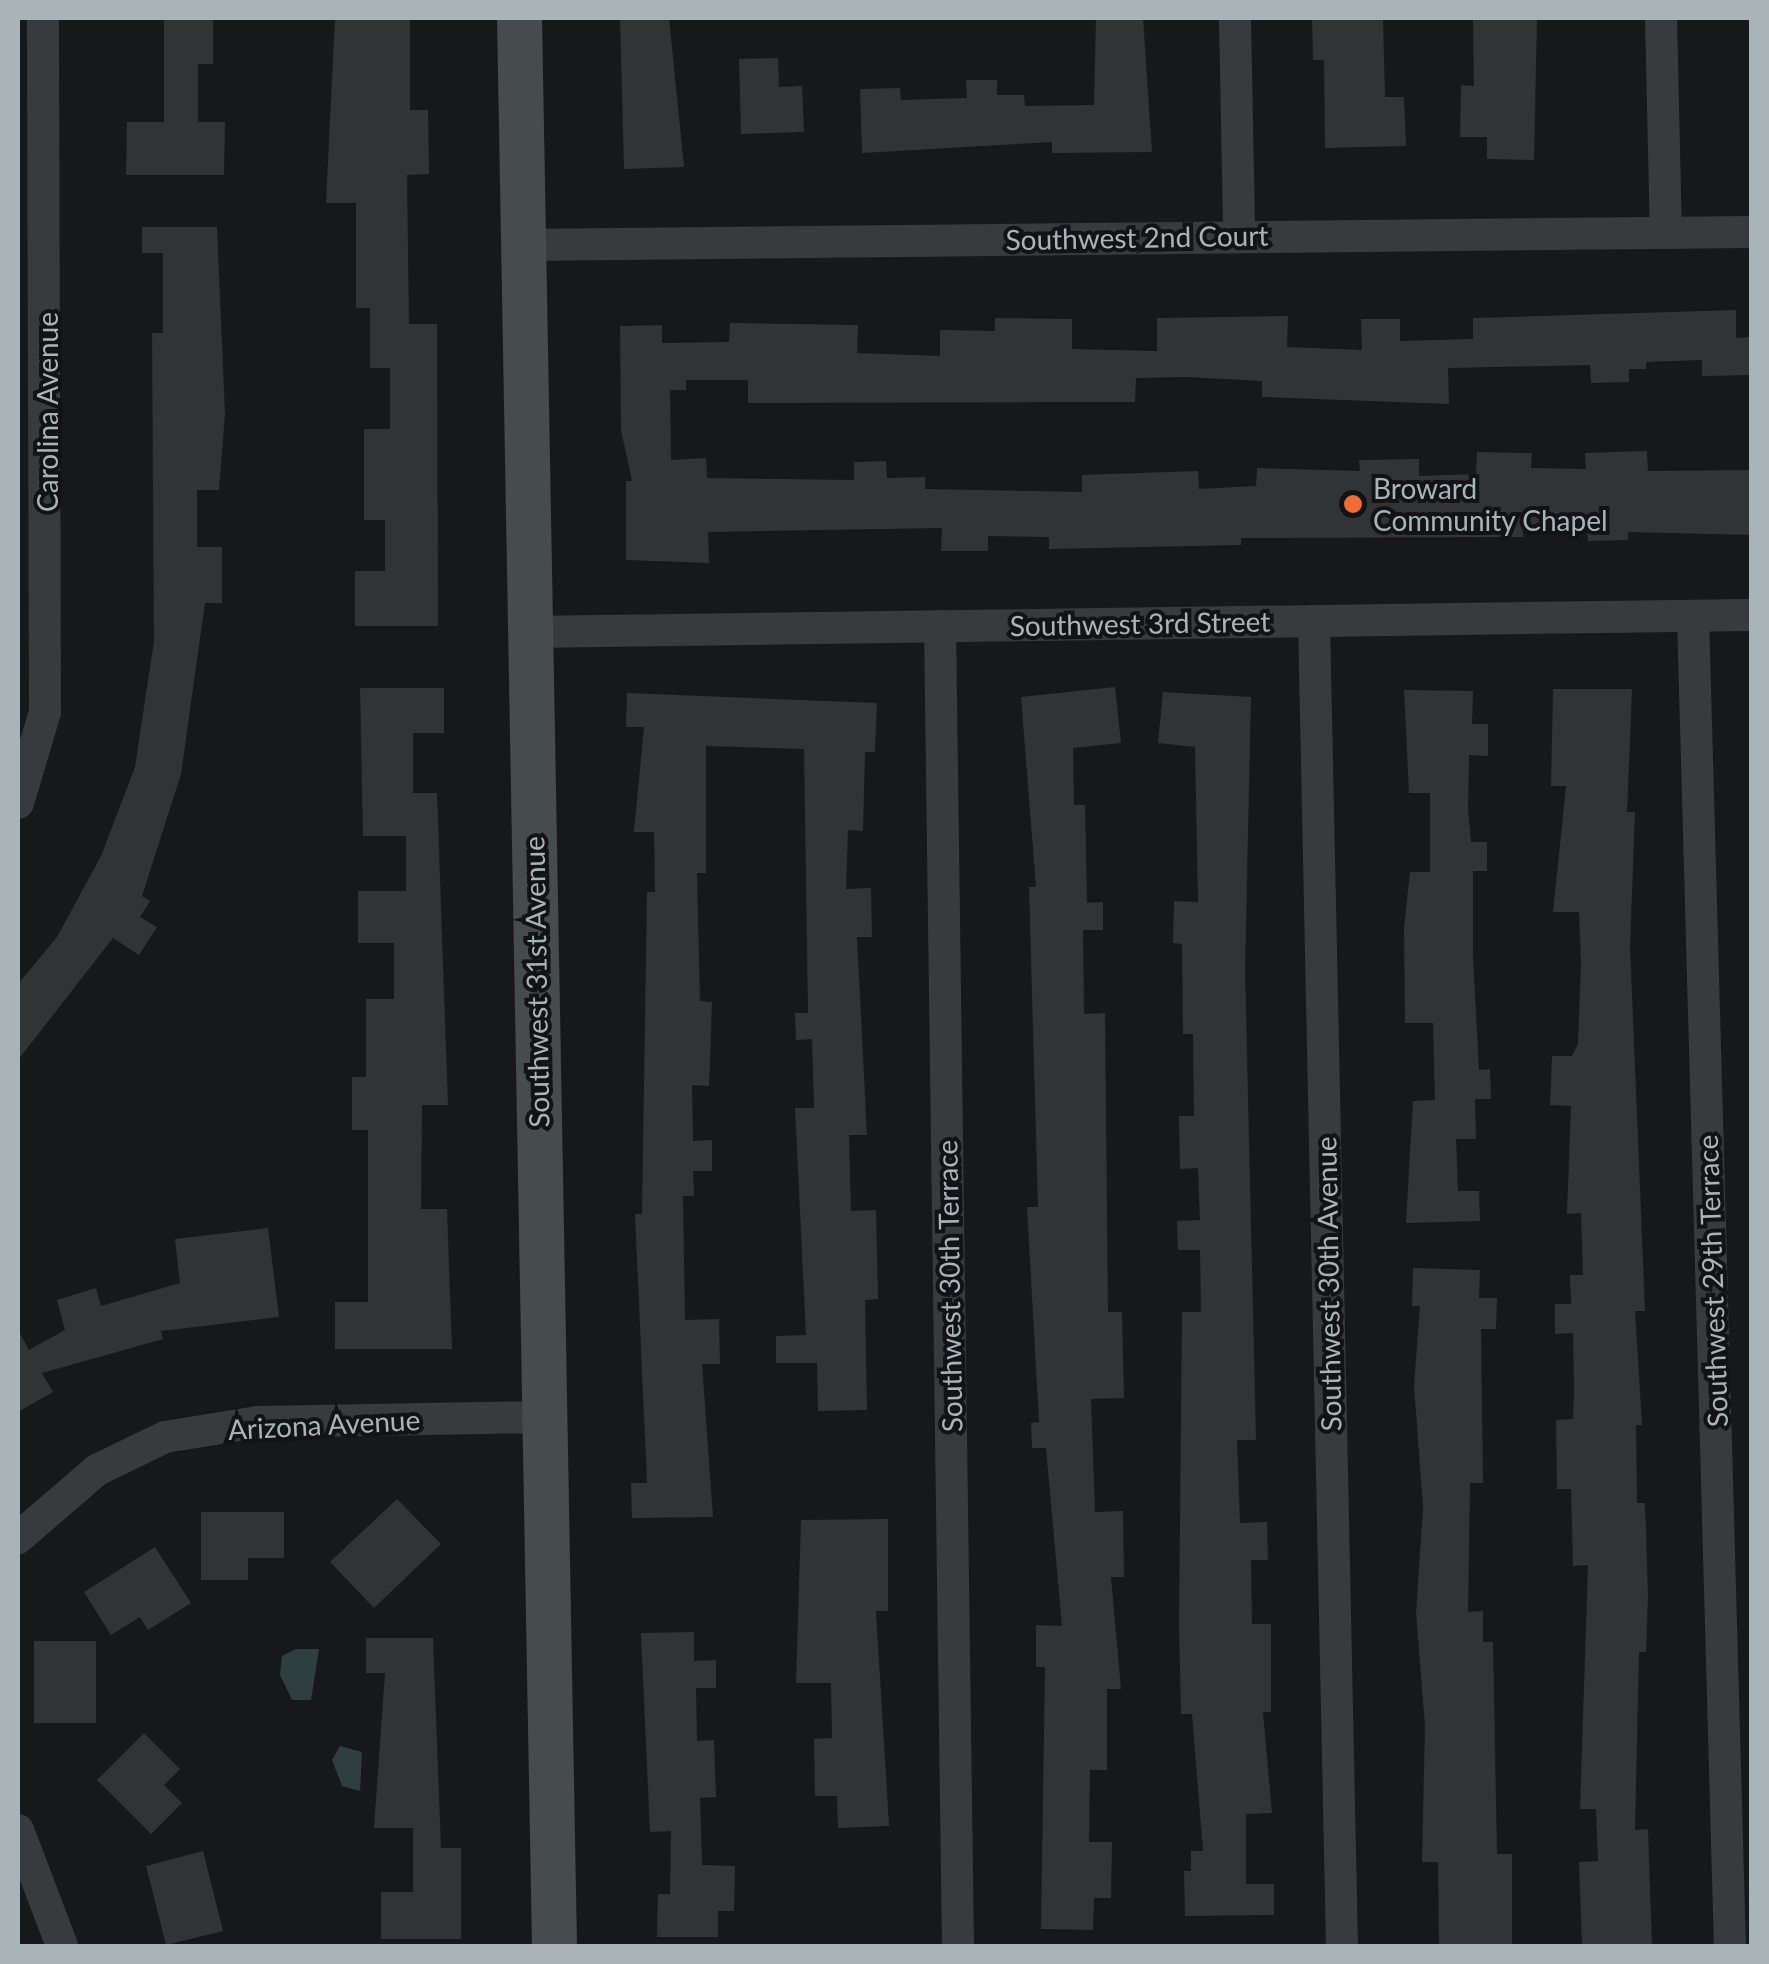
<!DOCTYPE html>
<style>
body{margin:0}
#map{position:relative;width:1769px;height:1964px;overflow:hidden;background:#171819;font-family:Lato,sans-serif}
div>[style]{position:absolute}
.water>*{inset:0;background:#2f3e3f}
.building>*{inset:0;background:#323335}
.minor>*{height:32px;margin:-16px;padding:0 16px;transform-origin:16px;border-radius:16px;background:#383b3e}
.secondary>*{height:45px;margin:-22.5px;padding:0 22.5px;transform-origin:22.5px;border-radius:22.5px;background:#464b4e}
.dots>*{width:28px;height:28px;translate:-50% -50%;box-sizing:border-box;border:5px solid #121314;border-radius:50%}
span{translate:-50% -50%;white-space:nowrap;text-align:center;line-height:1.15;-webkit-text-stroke:8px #121314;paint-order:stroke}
.street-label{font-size:28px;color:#a9b4b8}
.poi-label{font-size:28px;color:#a9b4b8}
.left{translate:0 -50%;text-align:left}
.frame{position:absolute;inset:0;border:20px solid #a9b4b8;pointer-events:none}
</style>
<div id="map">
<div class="water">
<div style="clip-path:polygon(296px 1649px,319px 1649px,311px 1700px,292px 1700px,280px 1675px,282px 1656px)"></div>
<div style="clip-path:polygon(340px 1746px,362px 1752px,360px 1791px,342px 1786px,332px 1760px)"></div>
</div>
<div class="building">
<div style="clip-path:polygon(164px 18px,213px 18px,213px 64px,198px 64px,198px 122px,225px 122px,224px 175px,126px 175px,127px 122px,164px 122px)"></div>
<div style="clip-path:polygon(335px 18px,410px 18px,410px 110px,428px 110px,429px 174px,407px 175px,409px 324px,437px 324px,438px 626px,355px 626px,355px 571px,385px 571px,385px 520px,364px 520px,364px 429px,390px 429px,390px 368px,370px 368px,370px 308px,356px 308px,356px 203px,326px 203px)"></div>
<div style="clip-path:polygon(620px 18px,669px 18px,684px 167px,624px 169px)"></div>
<div style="clip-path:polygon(1096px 18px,1143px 18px,1152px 152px,1052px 153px,1052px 142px,862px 153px,860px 89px,900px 88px,901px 100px,967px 98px,966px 80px,997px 80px,997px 95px,1024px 95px,1025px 106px,1094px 105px)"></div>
<div style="clip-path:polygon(1312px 18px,1383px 18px,1385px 97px,1404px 97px,1406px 146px,1325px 148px,1324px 60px,1313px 60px)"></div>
<div style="clip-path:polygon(1473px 18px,1537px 18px,1534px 160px,1487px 159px,1487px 137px,1460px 137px,1461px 85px,1474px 86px)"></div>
<div style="clip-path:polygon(778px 58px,779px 87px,802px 86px,804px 132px,741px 134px,739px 59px)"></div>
<div style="clip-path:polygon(142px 227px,217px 227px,225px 414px,219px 490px,197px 490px,197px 547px,222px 547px,222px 603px,205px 603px,181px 774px,142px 896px,150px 901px,140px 917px,157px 927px,139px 955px,113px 938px,18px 1060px,18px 984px,57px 937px,101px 856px,135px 767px,154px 641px,152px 333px,163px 333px,163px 253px,142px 253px)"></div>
<div style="clip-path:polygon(1736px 310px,1736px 338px,1752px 337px,1752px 375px,1702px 376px,1702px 360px,1646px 362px,1646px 369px,1629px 369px,1629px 382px,1591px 383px,1590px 365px,1448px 368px,1449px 404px,1262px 397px,1262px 381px,1186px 377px,1136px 378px,1135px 402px,748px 403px,748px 380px,686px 380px,686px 390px,670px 390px,671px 460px,706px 458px,707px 478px,854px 480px,854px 462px,886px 461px,887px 478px,925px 477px,925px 489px,1082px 492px,1082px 475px,1198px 471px,1199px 489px,1256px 486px,1257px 468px,1360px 471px,1359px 460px,1419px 459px,1419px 476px,1476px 474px,1477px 452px,1532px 453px,1531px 468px,1586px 469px,1585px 453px,1647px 451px,1648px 471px,1752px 470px,1752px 535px,1628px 532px,1628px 540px,1588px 541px,1587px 530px,1523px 529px,1523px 537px,1241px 538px,1241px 545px,1049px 549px,1049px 537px,988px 536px,988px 551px,941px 551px,942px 528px,708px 532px,709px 563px,626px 560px,626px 481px,632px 481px,621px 430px,620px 326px,662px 325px,662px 343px,729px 342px,730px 323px,858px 325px,857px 353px,940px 356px,940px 330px,995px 331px,995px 318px,1072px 319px,1072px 349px,1157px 351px,1157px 318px,1288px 316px,1287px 347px,1362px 350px,1361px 319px,1400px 319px,1400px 341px,1473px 339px,1473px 318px)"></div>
<div style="clip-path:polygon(1115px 687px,1121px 743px,1073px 748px,1074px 805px,1085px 805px,1087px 903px,1103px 902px,1103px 930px,1083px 930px,1084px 1014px,1105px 1013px,1108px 1312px,1122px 1312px,1124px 1398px,1091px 1399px,1095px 1512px,1123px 1511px,1124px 1577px,1111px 1577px,1121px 1689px,1107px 1689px,1107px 1770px,1090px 1770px,1089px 1842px,1112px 1842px,1111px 1898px,1094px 1898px,1093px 1930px,1041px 1929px,1045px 1667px,1036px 1667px,1036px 1625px,1062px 1626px,1046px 1448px,1032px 1448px,1031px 1423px,1039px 1422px,1027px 1207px,1038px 1207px,1029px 887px,1036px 887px,1021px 697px)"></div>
<div style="clip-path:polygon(360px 688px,444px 688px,444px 733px,413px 733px,413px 793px,437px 793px,448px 1105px,422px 1105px,421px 1209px,447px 1209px,452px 1349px,335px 1349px,335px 1302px,368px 1302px,368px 1130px,352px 1130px,352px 1077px,366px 1077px,366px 999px,394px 999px,394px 943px,358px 943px,358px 891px,406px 891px,406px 836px,363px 836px)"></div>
<div style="clip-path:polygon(1553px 689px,1632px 689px,1627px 812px,1635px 812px,1630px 946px,1645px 1311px,1635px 1311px,1642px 1425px,1636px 1425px,1637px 1503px,1645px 1503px,1648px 1596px,1646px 1652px,1639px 1652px,1635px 1830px,1648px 1829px,1652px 1946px,1582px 1946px,1579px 1862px,1598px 1861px,1596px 1809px,1580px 1809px,1588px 1565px,1573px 1566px,1571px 1489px,1557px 1489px,1556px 1420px,1573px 1419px,1574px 1390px,1573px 1333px,1555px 1334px,1555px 1304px,1571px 1304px,1570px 1275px,1583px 1275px,1581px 1213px,1567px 1214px,1571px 1106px,1550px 1105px,1552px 1056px,1572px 1056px,1578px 1044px,1581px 963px,1579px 912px,1553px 912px,1566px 786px,1551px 786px)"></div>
<div style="clip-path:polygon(1404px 690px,1473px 691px,1472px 724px,1488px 724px,1488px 756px,1469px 755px,1468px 811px,1471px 842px,1487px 842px,1487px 871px,1473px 871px,1473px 957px,1479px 1070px,1490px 1069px,1491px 1099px,1475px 1099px,1476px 1139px,1456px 1139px,1458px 1191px,1479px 1191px,1480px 1221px,1406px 1223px,1413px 1101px,1435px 1100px,1433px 1023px,1405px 1023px,1404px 928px,1410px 872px,1430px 872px,1430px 793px,1409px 793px)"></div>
<div style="clip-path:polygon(1163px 692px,1251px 697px,1245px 969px,1256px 1440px,1237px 1440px,1240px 1523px,1267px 1522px,1268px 1560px,1251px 1560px,1252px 1624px,1271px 1624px,1271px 1712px,1263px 1712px,1272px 1813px,1246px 1814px,1246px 1884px,1274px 1884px,1274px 1915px,1185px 1916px,1184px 1871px,1191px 1871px,1191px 1851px,1203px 1851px,1192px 1714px,1181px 1714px,1179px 1626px,1182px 1312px,1201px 1312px,1200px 1250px,1178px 1250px,1177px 1221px,1200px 1220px,1198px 1168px,1180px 1169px,1179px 1116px,1194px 1116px,1193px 1034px,1183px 1034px,1182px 944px,1173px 943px,1174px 901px,1198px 902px,1195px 747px,1158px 743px)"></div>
<div style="clip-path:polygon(627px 693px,877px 703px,875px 752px,865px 752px,863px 831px,848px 830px,846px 889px,871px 888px,872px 937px,857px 937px,867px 1135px,849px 1135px,851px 1211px,876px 1210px,878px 1299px,865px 1300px,867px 1410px,818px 1411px,817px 1363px,776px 1363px,776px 1336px,806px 1335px,795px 1108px,814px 1108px,812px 1039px,796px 1040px,795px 1013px,808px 1013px,804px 749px,706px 746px,706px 873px,697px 873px,700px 1001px,712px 1002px,709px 1086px,692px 1085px,693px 1141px,712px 1140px,712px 1171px,693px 1171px,694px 1196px,683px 1196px,685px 1320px,719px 1319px,720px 1364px,702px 1364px,713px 1517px,632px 1518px,631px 1483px,647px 1483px,635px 1214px,642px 1214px,647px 892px,655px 892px,654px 832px,634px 832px,644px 727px,626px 727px)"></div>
<div style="clip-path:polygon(268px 1228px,279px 1317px,161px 1331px,163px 1339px,42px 1373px,53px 1392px,18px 1412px,18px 1330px,29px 1350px,65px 1330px,57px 1300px,96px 1288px,101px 1306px,180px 1283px,175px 1239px)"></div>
<div style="clip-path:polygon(1413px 1268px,1480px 1270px,1479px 1298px,1497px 1298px,1496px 1329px,1481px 1329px,1483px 1483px,1470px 1483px,1468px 1612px,1483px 1611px,1483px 1642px,1493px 1642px,1497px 1854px,1512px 1854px,1512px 1946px,1439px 1946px,1438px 1862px,1422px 1862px,1425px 1726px,1416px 1613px,1423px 1508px,1414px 1385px,1420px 1306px,1412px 1306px)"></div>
<div style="clip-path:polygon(397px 1499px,441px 1544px,374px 1608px,330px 1562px)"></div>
<div style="clip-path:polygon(201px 1512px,284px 1512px,284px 1558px,248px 1558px,248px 1580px,201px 1580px)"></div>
<div style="clip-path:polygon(888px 1519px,888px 1611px,876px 1611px,889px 1826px,838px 1828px,837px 1796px,815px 1796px,814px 1739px,832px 1738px,831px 1683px,796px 1683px,801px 1520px)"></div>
<div style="clip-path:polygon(155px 1547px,191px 1603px,148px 1630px,140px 1617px,111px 1635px,84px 1592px)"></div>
<div style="clip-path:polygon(694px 1632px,694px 1661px,716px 1660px,716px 1688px,696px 1688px,697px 1741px,714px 1740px,716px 1797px,700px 1798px,702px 1865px,735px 1866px,734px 1911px,718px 1911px,718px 1937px,657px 1937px,658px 1894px,670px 1894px,671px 1831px,650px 1832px,641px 1633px)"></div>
<div style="clip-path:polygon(366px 1638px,433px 1638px,441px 1848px,461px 1848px,461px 1939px,381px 1939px,381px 1892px,413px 1892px,413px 1828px,374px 1828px,385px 1673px,366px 1673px)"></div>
<div style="clip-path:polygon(34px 1641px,96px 1641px,96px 1723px,34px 1723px)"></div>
<div style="clip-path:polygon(144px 1733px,180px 1769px,164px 1785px,182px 1803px,151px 1834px,97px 1780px)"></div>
<div style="clip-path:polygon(203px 1851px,223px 1931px,166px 1945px,146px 1866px)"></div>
</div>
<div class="minor">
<div style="left:1235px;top:18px;width:218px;rotate:88.9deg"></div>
<div style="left:1661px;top:18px;width:215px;rotate:88.7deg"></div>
<div style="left:522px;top:245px;width:1230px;rotate:-0.61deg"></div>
<div style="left:1693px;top:616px;width:1331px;rotate:88.41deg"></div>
<div style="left:1314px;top:621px;width:1325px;rotate:88.79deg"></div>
<div style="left:940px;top:626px;width:1320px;rotate:89.22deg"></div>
<div style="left:529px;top:632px;width:1223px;rotate:-0.8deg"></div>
<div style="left:18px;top:803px;width:95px;rotate:-73.5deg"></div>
<div style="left:45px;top:712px;width:694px;rotate:-90.17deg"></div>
<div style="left:18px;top:1538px;width:104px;rotate:-40.7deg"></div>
<div style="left:97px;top:1470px;width:76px;rotate:-25.9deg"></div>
<div style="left:165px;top:1437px;width:94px;rotate:-9.2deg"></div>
<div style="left:258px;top:1422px;width:287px;rotate:-1deg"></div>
<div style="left:18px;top:1830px;width:124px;rotate:69.2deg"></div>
</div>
<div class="secondary">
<div style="left:519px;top:18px;width:1928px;rotate:88.96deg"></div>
</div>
<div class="dots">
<div style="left:1353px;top:504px;background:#ef6b38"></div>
</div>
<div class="street-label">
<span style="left:1137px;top:237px;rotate:-1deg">Southwest 2nd Court</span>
<span style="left:47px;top:412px;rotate:-90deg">Carolina Avenue</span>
<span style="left:1140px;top:623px;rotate:-1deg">Southwest 3rd Street</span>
<span style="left:536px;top:982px;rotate:-91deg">Southwest 31st Avenue</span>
<span style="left:1712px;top:1281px;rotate:-92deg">Southwest 29th Terrace</span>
<span style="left:1328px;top:1284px;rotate:-91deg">Southwest 30th Avenue</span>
<span style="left:949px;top:1286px;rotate:-91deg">Southwest 30th Terrace</span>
<span style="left:324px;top:1424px;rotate:-3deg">Arizona Avenue</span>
</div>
<div class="poi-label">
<span class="left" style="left:1373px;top:504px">Broward<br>Community Chapel</span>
</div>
<div class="frame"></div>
</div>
